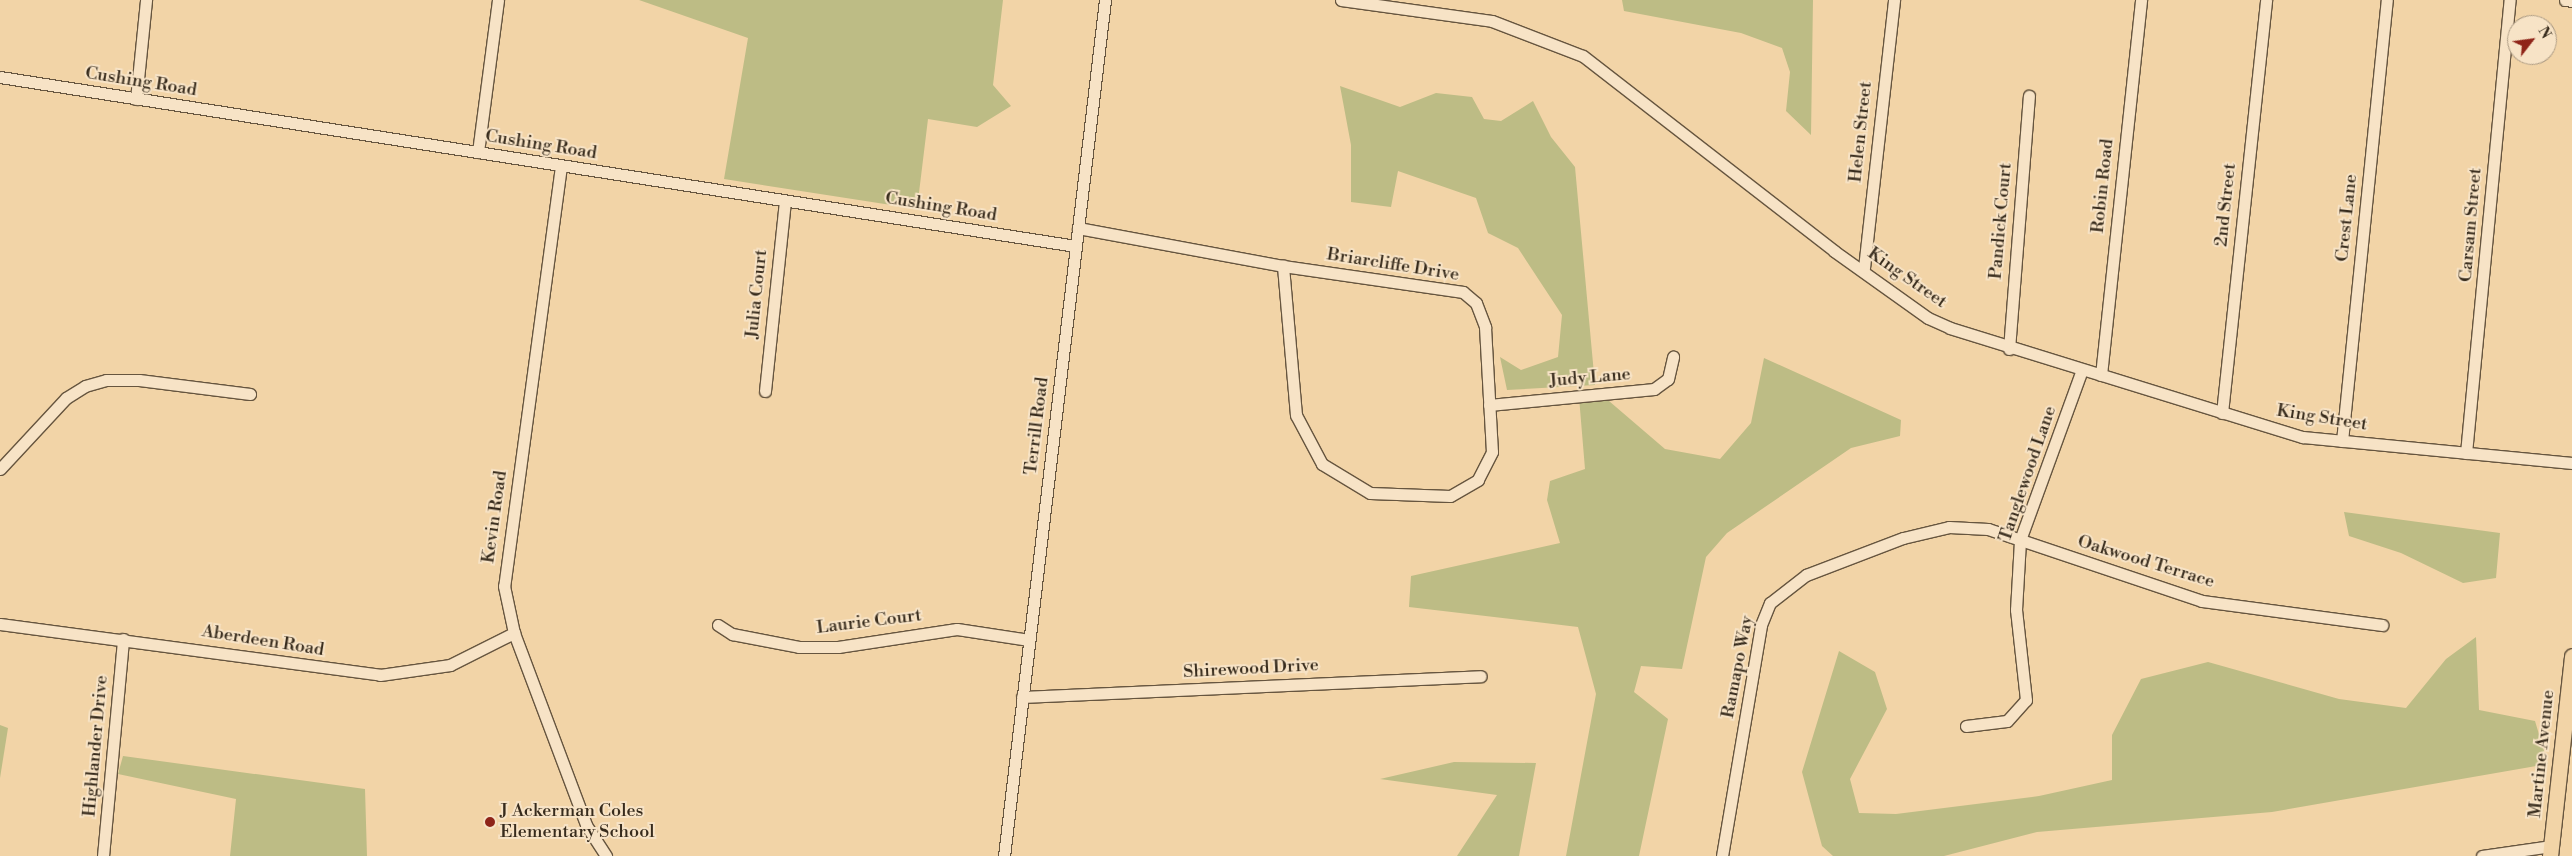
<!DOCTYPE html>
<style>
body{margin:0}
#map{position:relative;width:2572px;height:856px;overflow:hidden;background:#f2d4a7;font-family:"Libre Bodoni",serif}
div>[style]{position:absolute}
.green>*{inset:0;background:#bdbc85}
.roads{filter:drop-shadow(1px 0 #66553f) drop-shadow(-1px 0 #66553f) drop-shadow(0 1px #66553f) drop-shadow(0 -1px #66553f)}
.minor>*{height:11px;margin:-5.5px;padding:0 5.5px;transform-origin:5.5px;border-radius:5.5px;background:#f7e3c6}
.major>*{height:15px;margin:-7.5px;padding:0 7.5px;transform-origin:7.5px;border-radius:7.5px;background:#f2d4a7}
.dots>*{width:14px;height:14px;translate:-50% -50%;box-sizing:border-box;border:2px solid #f7e3c6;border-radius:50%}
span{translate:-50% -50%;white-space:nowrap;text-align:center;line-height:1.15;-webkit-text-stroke:4px #f7e3c6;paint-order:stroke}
.street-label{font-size:18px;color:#372b1c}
.poi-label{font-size:18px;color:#372b1c}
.left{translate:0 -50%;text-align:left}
.north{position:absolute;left:2507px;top:15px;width:50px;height:50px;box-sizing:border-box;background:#f7e3c6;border:1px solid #aa9982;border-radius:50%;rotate:60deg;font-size:14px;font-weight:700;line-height:20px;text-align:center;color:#372b1c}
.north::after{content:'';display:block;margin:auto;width:18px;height:22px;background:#8f2418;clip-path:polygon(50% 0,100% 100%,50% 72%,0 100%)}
</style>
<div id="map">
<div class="green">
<div style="clip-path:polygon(639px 0,1003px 0,993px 85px,1011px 106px,977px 127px,928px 119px,917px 209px,724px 179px,748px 38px)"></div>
<div style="clip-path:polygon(1622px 0,1813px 0,1811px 135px,1786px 111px,1790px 72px,1782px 48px,1741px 33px,1624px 11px)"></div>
<div style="clip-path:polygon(1340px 86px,1400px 107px,1436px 93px,1472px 97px,1484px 119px,1501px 121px,1533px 101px,1551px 137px,1575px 167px,1595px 385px,1507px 390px,1500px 357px,1521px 370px,1558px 357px,1562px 315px,1518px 248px,1488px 233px,1476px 198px,1398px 171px,1391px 207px,1351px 202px,1351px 145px)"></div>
<div style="clip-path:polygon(1764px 358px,1901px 420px,1900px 436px,1851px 448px,1727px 533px,1706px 557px,1682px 669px,1641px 666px,1634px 692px,1668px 719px,1639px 856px,1566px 856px,1596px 694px,1578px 627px,1409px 607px,1411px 576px,1560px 543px,1547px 500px,1550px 481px,1585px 469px,1579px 397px,1602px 395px,1665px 449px,1720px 459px,1751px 423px)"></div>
<div style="clip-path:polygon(2344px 512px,2500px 533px,2496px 578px,2463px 583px,2401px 553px,2349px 536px)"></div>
<div style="clip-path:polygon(2476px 637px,2479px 710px,2535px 721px,2548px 764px,2272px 812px,2037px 832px,1944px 856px,1833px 856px,1822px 846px,1802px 772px,1839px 651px,1875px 672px,1887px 709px,1850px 779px,1859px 813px,1896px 814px,2039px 796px,2112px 780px,2112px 735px,2141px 679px,2208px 662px,2339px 699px,2406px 708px,2446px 659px)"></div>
<div style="clip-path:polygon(0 725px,8px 728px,0 778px)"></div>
<div style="clip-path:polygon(123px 756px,365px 789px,367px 856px,230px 856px,236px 799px,118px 774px)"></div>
<div style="clip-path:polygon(1454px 762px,1536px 763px,1519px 856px,1457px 856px,1497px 795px,1380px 779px)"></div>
</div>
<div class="roads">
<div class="minor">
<div style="left:1341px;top:0;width:152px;rotate:7.9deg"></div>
<div style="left:1492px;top:21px;width:97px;rotate:21deg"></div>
<div style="left:1583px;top:56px;width:318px;rotate:37.8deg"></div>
<div style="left:1834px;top:251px;width:115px;rotate:35.5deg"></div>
<div style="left:1928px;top:318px;width:24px;rotate:24deg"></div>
<div style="left:1950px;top:328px;width:369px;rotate:17.2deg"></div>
<div style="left:2303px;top:437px;width:270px;rotate:5.5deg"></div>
<div style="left:2565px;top:0;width:7px;rotate:8deg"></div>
<div style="left:0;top:77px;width:1089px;rotate:8.93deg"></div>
<div style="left:136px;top:99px;width:100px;rotate:-84.2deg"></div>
<div style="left:478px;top:152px;width:153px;rotate:-82.5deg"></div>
<div style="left:561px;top:166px;width:424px;rotate:97.7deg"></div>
<div style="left:504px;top:586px;width:48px;rotate:78deg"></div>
<div style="left:514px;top:633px;width:205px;rotate:69.4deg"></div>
<div style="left:586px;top:825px;width:37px;rotate:57deg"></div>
<div style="left:1078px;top:228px;width:208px;rotate:10.5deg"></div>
<div style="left:1283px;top:266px;width:182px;rotate:8.2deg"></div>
<div style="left:1463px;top:292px;width:17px;rotate:40deg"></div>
<div style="left:1476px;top:303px;width:26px;rotate:69deg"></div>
<div style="left:1485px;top:327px;width:125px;rotate:86.8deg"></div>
<div style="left:1492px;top:452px;width:31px;rotate:117deg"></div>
<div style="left:1478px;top:480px;width:32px;rotate:150deg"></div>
<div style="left:1450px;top:496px;width:80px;rotate:-177.9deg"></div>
<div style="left:1370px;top:493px;width:56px;rotate:-148.9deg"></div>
<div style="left:1322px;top:464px;width:55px;rotate:-118deg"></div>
<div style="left:1296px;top:415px;width:150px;rotate:-95deg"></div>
<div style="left:1864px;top:268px;width:270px;rotate:-83.6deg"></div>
<div style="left:2009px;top:349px;width:254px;rotate:-85.5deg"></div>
<div style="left:2101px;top:375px;width:377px;rotate:-83.9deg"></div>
<div style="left:765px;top:391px;width:191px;rotate:-84deg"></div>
<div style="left:1489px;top:405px;width:166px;rotate:-5.5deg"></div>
<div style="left:1654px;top:389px;width:17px;rotate:-36deg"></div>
<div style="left:1668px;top:379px;width:23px;rotate:-77deg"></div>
<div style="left:2222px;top:413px;width:415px;rotate:-83.9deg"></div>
<div style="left:2342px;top:441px;width:443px;rotate:-84.2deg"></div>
<div style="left:2466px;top:453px;width:455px;rotate:-84.5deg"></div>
<div style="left:0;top:469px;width:97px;rotate:-47.1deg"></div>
<div style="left:66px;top:398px;width:22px;rotate:-32deg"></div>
<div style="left:85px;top:386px;width:22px;rotate:-16deg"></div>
<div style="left:106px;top:380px;width:33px"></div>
<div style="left:139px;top:380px;width:112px;rotate:7.2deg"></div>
<div style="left:0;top:624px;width:383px;rotate:7.6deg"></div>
<div style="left:380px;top:675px;width:71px;rotate:-8.1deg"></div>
<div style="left:450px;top:665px;width:72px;rotate:-26.6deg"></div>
<div style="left:718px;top:625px;width:17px;rotate:33deg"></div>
<div style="left:732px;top:634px;width:68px;rotate:11deg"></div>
<div style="left:799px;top:647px;width:39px"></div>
<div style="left:838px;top:647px;width:120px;rotate:-8.6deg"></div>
<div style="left:957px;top:629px;width:73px;rotate:8.7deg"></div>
<div style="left:1022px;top:697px;width:459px;rotate:-2.6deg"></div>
<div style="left:1966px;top:726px;width:41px;rotate:-7deg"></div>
<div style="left:2007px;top:721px;width:28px;rotate:-48deg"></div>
<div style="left:2026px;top:700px;width:91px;rotate:-96.3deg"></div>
<div style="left:2016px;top:610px;width:70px;rotate:-86.7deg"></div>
<div style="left:2020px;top:540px;width:181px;rotate:-70deg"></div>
<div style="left:103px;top:856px;width:218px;rotate:-84.7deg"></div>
<div style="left:1004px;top:856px;width:862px;rotate:-83.27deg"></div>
<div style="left:1722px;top:856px;width:234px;rotate:-80.4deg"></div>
<div style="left:1761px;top:625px;width:24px;rotate:-68deg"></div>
<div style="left:1770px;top:603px;width:46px;rotate:-37.9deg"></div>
<div style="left:1806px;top:575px;width:104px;rotate:-20.9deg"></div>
<div style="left:1903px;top:538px;width:47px;rotate:-13.4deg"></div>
<div style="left:1949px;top:527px;width:39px;rotate:3deg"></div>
<div style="left:1988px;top:529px;width:226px;rotate:18.6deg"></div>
<div style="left:2202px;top:601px;width:182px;rotate:7.6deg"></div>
<div style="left:2482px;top:856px;width:70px;rotate:-8.2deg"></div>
</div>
<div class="major">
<div style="left:2550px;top:856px;width:201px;rotate:-83.7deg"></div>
</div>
</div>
<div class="dots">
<div style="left:490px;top:822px;background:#8f2418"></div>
</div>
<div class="street-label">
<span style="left:141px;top:82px;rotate:9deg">Cushing Road</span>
<span style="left:1861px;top:132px;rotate:-84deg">Helen Street</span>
<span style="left:541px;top:145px;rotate:9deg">Cushing Road</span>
<span style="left:2103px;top:186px;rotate:-84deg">Robin Road</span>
<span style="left:2226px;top:205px;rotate:-84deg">2nd Street</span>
<span style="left:941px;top:207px;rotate:9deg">Cushing Road</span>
<span style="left:2347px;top:218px;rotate:-84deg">Crest Lane</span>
<span style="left:2001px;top:221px;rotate:-85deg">Pandick Court</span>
<span style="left:2471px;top:225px;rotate:-85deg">Carsam Street</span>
<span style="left:1393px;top:265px;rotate:9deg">Briarcliffe Drive</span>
<span style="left:1907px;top:278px;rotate:35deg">King Street</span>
<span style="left:757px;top:294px;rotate:-84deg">Julia Court</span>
<span style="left:1590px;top:378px;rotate:-5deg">Judy Lane</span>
<span style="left:2322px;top:418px;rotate:9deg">King Street</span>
<span style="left:1037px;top:426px;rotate:-83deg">Terrill Road</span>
<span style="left:2028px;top:474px;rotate:-71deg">Tanglewood Lane</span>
<span style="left:495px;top:517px;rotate:-82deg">Kevin Road</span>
<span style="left:2146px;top:562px;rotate:17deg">Oakwood Terrace</span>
<span style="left:869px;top:622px;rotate:-7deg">Laurie Court</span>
<span style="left:263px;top:641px;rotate:9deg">Aberdeen Road</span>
<span style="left:1738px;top:667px;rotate:-79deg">Ramapo Way</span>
<span style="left:1251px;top:669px;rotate:-3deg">Shirewood Drive</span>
<span style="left:96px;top:746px;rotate:-85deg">Highlander Drive</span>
<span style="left:2542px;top:754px;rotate:-84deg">Martine Avenue</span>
</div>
<div class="poi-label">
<span class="left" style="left:500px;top:822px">J Ackerman Coles<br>Elementary School</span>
</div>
<div class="north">N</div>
</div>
